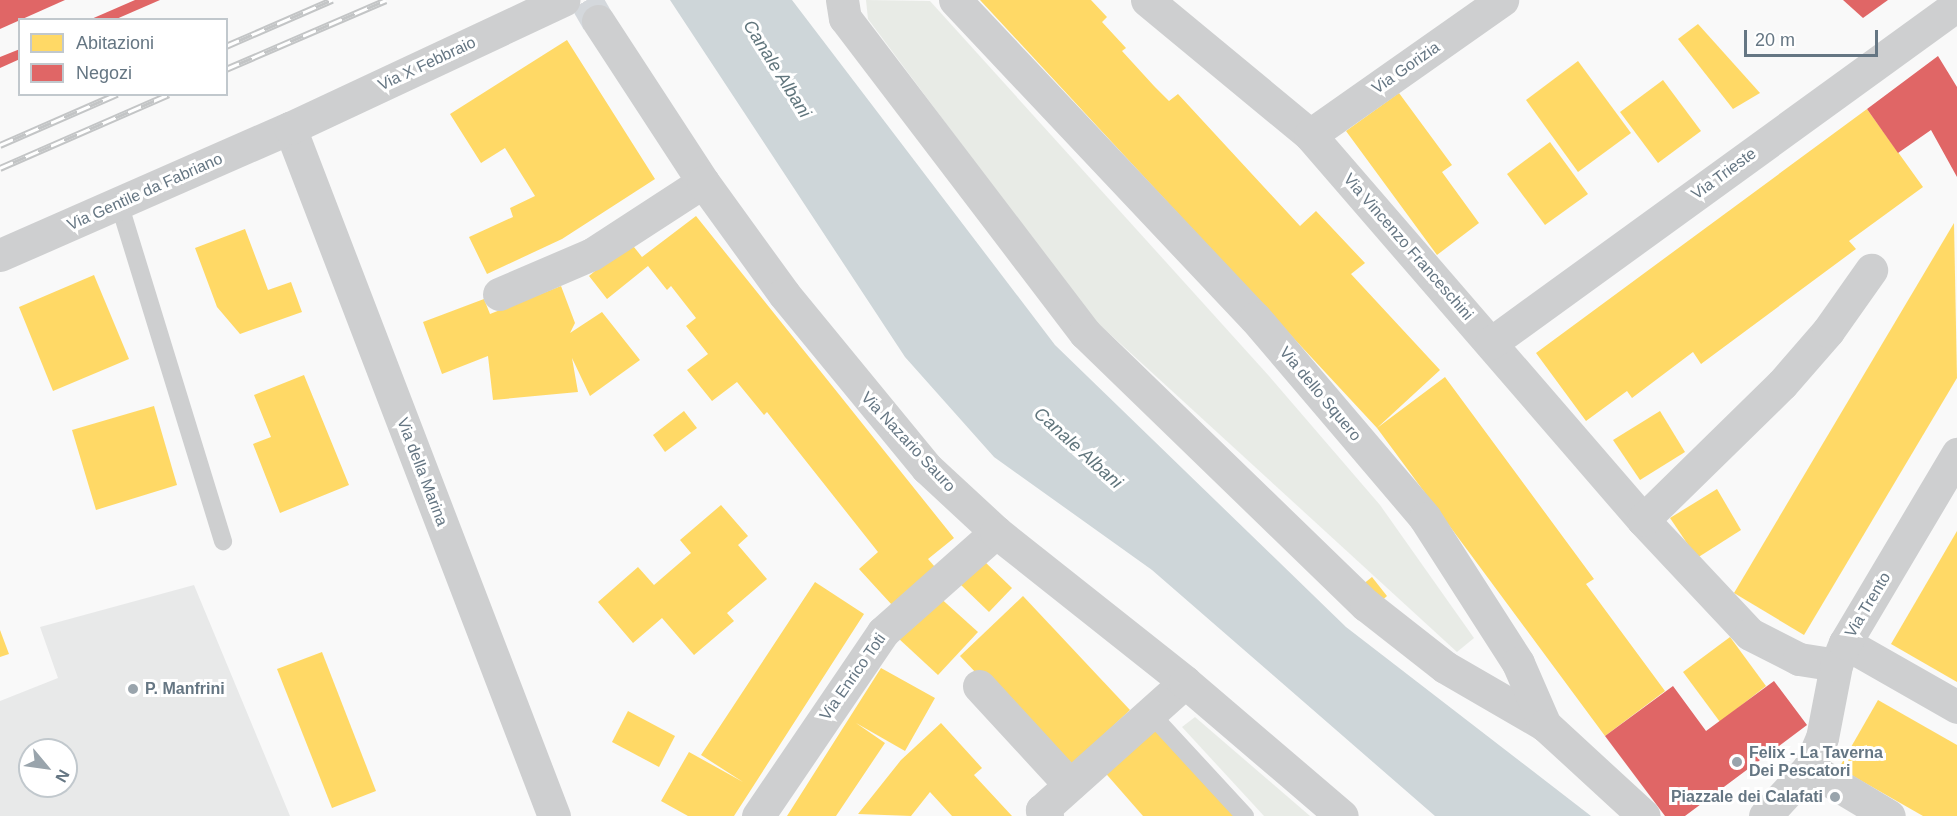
<!DOCTYPE html>
<style>
body{margin:0}
#map{position:relative;width:1957px;height:816px;overflow:hidden;background:#f9f9f9;font-family:Arial,sans-serif}
div>[style]{position:absolute}
.built>*{inset:0;background:#e8e9e9}
.green>*{inset:0;background:#e8ebe6}
.water>*{inset:0;background:#ced6d9}
.homes>*{inset:0;background:#ffd966}
.shops>*{inset:0;background:#e06666}
.tertiary-tunnel>*{height:33px;margin-top:-16.5px;transform-origin:0;background:repeating-linear-gradient(90deg,#d4d8dc 0 33px,transparent 0 49px)}
.service>*{height:18px;margin:-9px;padding:0 9px;transform-origin:9px;border-radius:9px;background:#cecfd0}
.minor>*{height:33px;margin:-16.5px;padding:0 16.5px;transform-origin:16.5px;border-radius:16.5px;background:#cecfd0}
.tertiary>*{height:33px;margin:-16.5px;padding:0 16.5px;transform-origin:16.5px;border-radius:16.5px;background:#cecfd0}
.rail>*{height:7px;margin-top:-3.5px;transform-origin:0;background:repeating-linear-gradient(90deg,#fff 0 14px,#c3c5c6 0 28px);box-sizing:border-box;border-block:2px solid #c3c5c6}
.dots>*{width:16px;height:16px;translate:-50% -50%;box-sizing:border-box;border:3px solid #fff;border-radius:50%}
span{translate:-50% -50%;white-space:nowrap;text-align:center;line-height:1.15;-webkit-text-stroke:6px #fff;paint-order:stroke}
.street-label{font-size:16px;color:#657683}
.poi-label{font-size:16px;color:#657683;font-weight:700}
.left{translate:0 -50%;text-align:left}
.right{translate:-100% -50%;text-align:right}
.water-label{font-size:18px;color:#60757c;font-style:italic}
.legend{position:absolute;left:18px;top:18px;width:210px;height:78px;box-sizing:border-box;background:#fff;border:2px solid #c1c8cd;margin:0;padding:8px 10px;list-style:none;font-size:18px;color:#657683}
.legend li{display:flex;align-items:center;gap:12px;height:30px}
.legend b{width:30px;border:2px solid #c1c8cd}
.north{position:absolute;left:18px;top:738px;width:60px;height:60px;box-sizing:border-box;background:#fff;border:2px solid #c1c8cd;border-radius:50%;rotate:119deg;font-size:16px;font-weight:700;line-height:24px;text-align:center;color:#657683}
.north::after{content:'';display:block;margin:auto;width:21px;height:27px;background:#99a4ac;clip-path:polygon(50% 0,100% 100%,50% 72%,0 100%)}
.scale{position:absolute;left:1744px;top:30px;width:134px;height:27px;box-sizing:border-box;border:3px solid #657683;border-top:0;padding-left:8px;font-size:18px;line-height:21px;white-space:nowrap;color:#657683;-webkit-text-stroke:4px #fff;paint-order:stroke}
</style>
<div id="map">
<div class="built">
<div style="clip-path:polygon(evenodd,194px 585px,290px 816px,0 816px,0 701px,58px 678px,40px 627px,194px 585px,30px 750px,66px 750px,66px 786px,30px 786px,30px 750px)"></div>
</div>
<div class="green">
<div style="clip-path:polygon(866px 0,930px 1px,1269px 376px,1380px 505px,1474px 638px,1457px 652px,1088px 314px,868px 19px)"></div>
<div style="clip-path:polygon(1195px 717px,1310px 816px,1264px 816px,1182px 727px)"></div>
</div>
<div class="water">
<div style="clip-path:polygon(670px 0,792px 0,1055px 345px,1346px 627px,1591px 816px,1435px 816px,1152px 570px,994px 457px,905px 357px)"></div>
</div>
<div class="homes">
<div style="clip-path:polygon(980px 0,1091px 0,1107px 17px,1102px 22px,1126px 48px,1122px 51px,1154px 86px,1169px 101px,1178px 94px,1300px 226px,1316px 211px,1365px 263px,1351px 274px,1440px 370px,1377px 428px,1445px 377px,1594px 579px,1586px 584px,1665px 691px,1605px 736px,1377px 428px)"></div>
<div style="clip-path:polygon(1698px 24px,1760px 93px,1733px 109px,1678px 39px)"></div>
<div style="clip-path:polygon(567px 40px,655px 179px,562px 239px,487px 274px,469px 237px,513px 217px,510px 208px,535px 196px,505px 148px,481px 163px,450px 114px)"></div>
<div style="clip-path:polygon(1578px 61px,1631px 133px,1578px 172px,1526px 100px)"></div>
<div style="clip-path:polygon(1663px 80px,1701px 131px,1658px 163px,1620px 112px)"></div>
<div style="clip-path:polygon(1399px 93px,1452px 165px,1442px 172px,1479px 223px,1437px 255px,1346px 131px)"></div>
<div style="clip-path:polygon(1867px 109px,1923px 187px,1849px 241px,1856px 249px,1701px 364px,1693px 352px,1632px 398px,1627px 391px,1586px 421px,1536px 353px)"></div>
<div style="clip-path:polygon(1550px 142px,1588px 194px,1545px 225px,1507px 174px)"></div>
<div style="clip-path:polygon(696px 216px,954px 538px,928px 559px,935px 567px,892px 605px,859px 569px,878px 552px,767px 412px,764px 415px,737px 382px,712px 401px,687px 370px,708px 354px,686px 326px,696px 318px,671px 286px,667px 290px,648px 266px,607px 299px,589px 276px,630px 242px,642px 257px)"></div>
<div style="clip-path:polygon(1954px 223px,1957px 378px,1804px 635px,1734px 593px)"></div>
<div style="clip-path:polygon(245px 229px,268px 290px,291px 282px,302px 312px,240px 334px,217px 307px,195px 248px)"></div>
<div style="clip-path:polygon(94px 275px,129px 359px,53px 391px,19px 307px)"></div>
<div style="clip-path:polygon(561px 286px,575px 323px,570px 333px,602px 312px,640px 360px,590px 396px,572px 358px,578px 392px,493px 400px,488px 356px,442px 374px,423px 322px,484px 299px,490px 314px)"></div>
<div style="clip-path:polygon(304px 375px,349px 485px,280px 513px,253px 444px,271px 437px,254px 395px)"></div>
<div style="clip-path:polygon(154px 406px,177px 485px,96px 510px,72px 430px)"></div>
<div style="clip-path:polygon(684px 411px,697px 428px,665px 452px,653px 435px)"></div>
<div style="clip-path:polygon(1660px 411px,1685px 452px,1640px 480px,1613px 440px)"></div>
<div style="clip-path:polygon(1717px 489px,1741px 530px,1697px 558px,1670px 518px)"></div>
<div style="clip-path:polygon(721px 505px,748px 536px,738px 545px,767px 579px,727px 613px,734px 621px,694px 655px,662px 618px,633px 643px,598px 602px,638px 567px,654px 585px,691px 553px,680px 540px)"></div>
<div style="clip-path:polygon(1957px 531px,1957px 682px,1891px 644px)"></div>
<div style="clip-path:polygon(984px 561px,1012px 588px,989px 612px,961px 585px)"></div>
<div style="clip-path:polygon(1372px 577px,1387px 596px,1378px 604px,1362px 585px)"></div>
<div style="clip-path:polygon(815px 582px,864px 614px,734px 816px,688px 816px,661px 801px,689px 752px,743px 782px,701px 755px)"></div>
<div style="clip-path:polygon(937px 595px,978px 632px,938px 675px,898px 638px)"></div>
<div style="clip-path:polygon(1023px 596px,1130px 710px,1067px 769px,960px 656px)"></div>
<div style="clip-path:polygon(0 630px,9px 654px,0 657px)"></div>
<div style="clip-path:polygon(1730px 637px,1766px 686px,1720px 722px,1683px 672px)"></div>
<div style="clip-path:polygon(322px 652px,376px 791px,332px 808px,277px 669px)"></div>
<div style="clip-path:polygon(881px 668px,935px 698px,905px 751px,856px 723px,885px 743px,836px 816px,787px 816px)"></div>
<div style="clip-path:polygon(1878px 700px,1957px 745px,1957px 816px,1923px 816px,1839px 768px)"></div>
<div style="clip-path:polygon(628px 711px,675px 736px,659px 767px,612px 742px)"></div>
<div style="clip-path:polygon(941px 723px,982px 768px,974px 775px,1012px 816px,952px 816px,930px 792px,911px 816px,858px 814px,901px 760px)"></div>
<div style="clip-path:polygon(1150px 723px,1236px 816px,1143px 816px,1101px 768px)"></div>
</div>
<div class="shops">
<div style="clip-path:polygon(0 0,65px 0,0 29px)"></div>
<div style="clip-path:polygon(135px 0,160px 0,114px 20px,89px 20px)"></div>
<div style="clip-path:polygon(1843px 0,1888px 0,1863px 18px)"></div>
<div style="clip-path:polygon(20px 49px,20px 59px,0 68px,0 57px)"></div>
<div style="clip-path:polygon(1938px 56px,1957px 87px,1957px 177px,1931px 130px,1898px 153px,1867px 109px)"></div>
<div style="clip-path:polygon(1774px 681px,1807px 725px,1685px 816px,1665px 816px,1605px 736px,1673px 686px,1706px 731px)"></div>
</div>
<div class="tertiary-tunnel">
<div style="left:586px;top:0;width:24px;rotate:60deg"></div>
</div>
<div class="service">
<div style="left:119px;top:203px;width:354px;rotate:72.9deg"></div>
<div style="left:1150px;top:713px;width:140px;rotate:47.3deg"></div>
</div>
<div class="minor">
<div style="left:842px;top:0;width:18px;rotate:81deg"></div>
<div style="left:845px;top:18px;width:396px;rotate:52.7deg"></div>
<div style="left:1085px;top:333px;width:391px;rotate:44.1deg"></div>
<div style="left:1366px;top:605px;width:100px;rotate:38.1deg"></div>
<div style="left:1445px;top:667px;width:116px;rotate:30.1deg"></div>
<div style="left:955px;top:0;width:437px;rotate:46.7deg"></div>
<div style="left:1255px;top:318px;width:262px;rotate:49.6deg"></div>
<div style="left:1425px;top:518px;width:172px;rotate:57.3deg"></div>
<div style="left:1518px;top:663px;width:68px;rotate:66.5deg"></div>
<div style="left:1545px;top:725px;width:134px;rotate:42.6deg"></div>
<div style="left:1147px;top:0;width:212px;rotate:39.6deg"></div>
<div style="left:1310px;top:135px;width:509px;rotate:49.14deg"></div>
<div style="left:1643px;top:520px;width:156px;rotate:46.8deg"></div>
<div style="left:1750px;top:634px;width:55px;rotate:27deg"></div>
<div style="left:1799px;top:659px;width:37px;rotate:9deg"></div>
<div style="left:1310px;top:135px;width:235px;rotate:-35.1deg"></div>
<div style="left:499px;top:294px;width:101px;rotate:-23.3deg"></div>
<div style="left:592px;top:254px;width:132px;rotate:-33deg"></div>
<div style="left:1491px;top:343px;width:576px;rotate:-35.95deg"></div>
<div style="left:1643px;top:520px;width:194px;rotate:-44.4deg"></div>
<div style="left:1782px;top:384px;width:70px;rotate:-49deg"></div>
<div style="left:1828px;top:331px;width:75px;rotate:-54.8deg"></div>
<div style="left:1845px;top:643px;width:129px;rotate:29.7deg"></div>
<div style="left:979px;top:686px;width:134px;rotate:47.4deg"></div>
<div style="left:1809px;top:768px;width:93px;rotate:31deg"></div>
<div style="left:758px;top:816px;width:222px;rotate:-55.8deg"></div>
<div style="left:883px;top:632px;width:151px;rotate:-41.5deg"></div>
<div style="left:1047px;top:816px;width:8px;rotate:-130deg"></div>
<div style="left:1042px;top:810px;width:192px;rotate:-41.8deg"></div>
<div style="left:1765px;top:816px;width:65px;rotate:-47.5deg"></div>
<div style="left:1809px;top:768px;width:33px;rotate:-67deg"></div>
<div style="left:1822px;top:738px;width:74px;rotate:-79.1deg"></div>
<div style="left:1836px;top:665px;width:24px;rotate:-68deg"></div>
<div style="left:1845px;top:643px;width:220px;rotate:-59.3deg"></div>
</div>
<div class="tertiary">
<div style="left:598px;top:21px;width:192px;rotate:56.9deg"></div>
<div style="left:703px;top:182px;width:138px;rotate:54.1deg"></div>
<div style="left:784px;top:294px;width:225px;rotate:50.6deg"></div>
<div style="left:927px;top:468px;width:94px;rotate:42.8deg"></div>
<div style="left:996px;top:532px;width:241px;rotate:38.4deg"></div>
<div style="left:1185px;top:682px;width:206px;rotate:40.5deg"></div>
<div style="left:290px;top:128px;width:737px;rotate:69.01deg"></div>
<div style="left:0;top:255px;width:317px;rotate:-23.7deg"></div>
<div style="left:290px;top:128px;width:302px;rotate:-25.1deg"></div>
</div>
<div class="rail">
<div style="left:226px;top:46px;width:116px;rotate:-23.5deg"></div>
<div style="left:226px;top:69px;width:174px;rotate:-23.3deg"></div>
<div style="left:0;top:145px;width:128px;rotate:-23.6deg"></div>
<div style="left:0;top:168px;width:184px;rotate:-23.6deg"></div>
</div>
<div class="dots">
<div style="left:133px;top:689px;background:#99a4ac"></div>
<div style="left:1737px;top:762px;background:#99a4ac"></div>
<div style="left:1835px;top:797px;background:#99a4ac"></div>
</div>
<div class="street-label">
<span style="left:427px;top:64px;rotate:-25deg">Via X Febbraio</span>
<span style="left:1406px;top:68px;rotate:-35deg">Via Gorizia</span>
<span style="left:1724px;top:174px;rotate:-36deg">Via Trieste</span>
<span style="left:145px;top:192px;rotate:-24deg">Via Gentile da Fabriano</span>
<span style="left:1408px;top:247px;rotate:49deg">Via Vincenzo Franceschini</span>
<span style="left:1320px;top:394px;rotate:50deg">Via dello Squero</span>
<span style="left:908px;top:442px;rotate:47deg">Via Nazario Sauro</span>
<span style="left:422px;top:472px;rotate:69deg">Via della Marina</span>
<span style="left:1868px;top:605px;rotate:-59deg">Via Trento</span>
<span style="left:853px;top:677px;rotate:-55deg">Via Enrico Toti</span>
</div>
<div class="poi-label">
<span class="left" style="left:145px;top:689px">P. Manfrini</span>
<span class="left" style="left:1749px;top:762px">Felix - La Taverna<br>Dei Pescatori</span>
<span class="right" style="left:1823px;top:797px">Piazzale dei Calafati</span>
</div>
<div class="water-label">
<span style="left:777px;top:69px;rotate:58deg">Canale Albani</span>
<span style="left:1078px;top:448px;rotate:42deg">Canale Albani</span>
</div>
<ul class="legend">
<li><b style="height:16px;background:#ffd966"></b>Abitazioni</li>
<li><b style="height:16px;background:#e06666"></b>Negozi</li>
</ul>
<div class="north">N</div>
<div class="scale">20 m</div>
</div>
